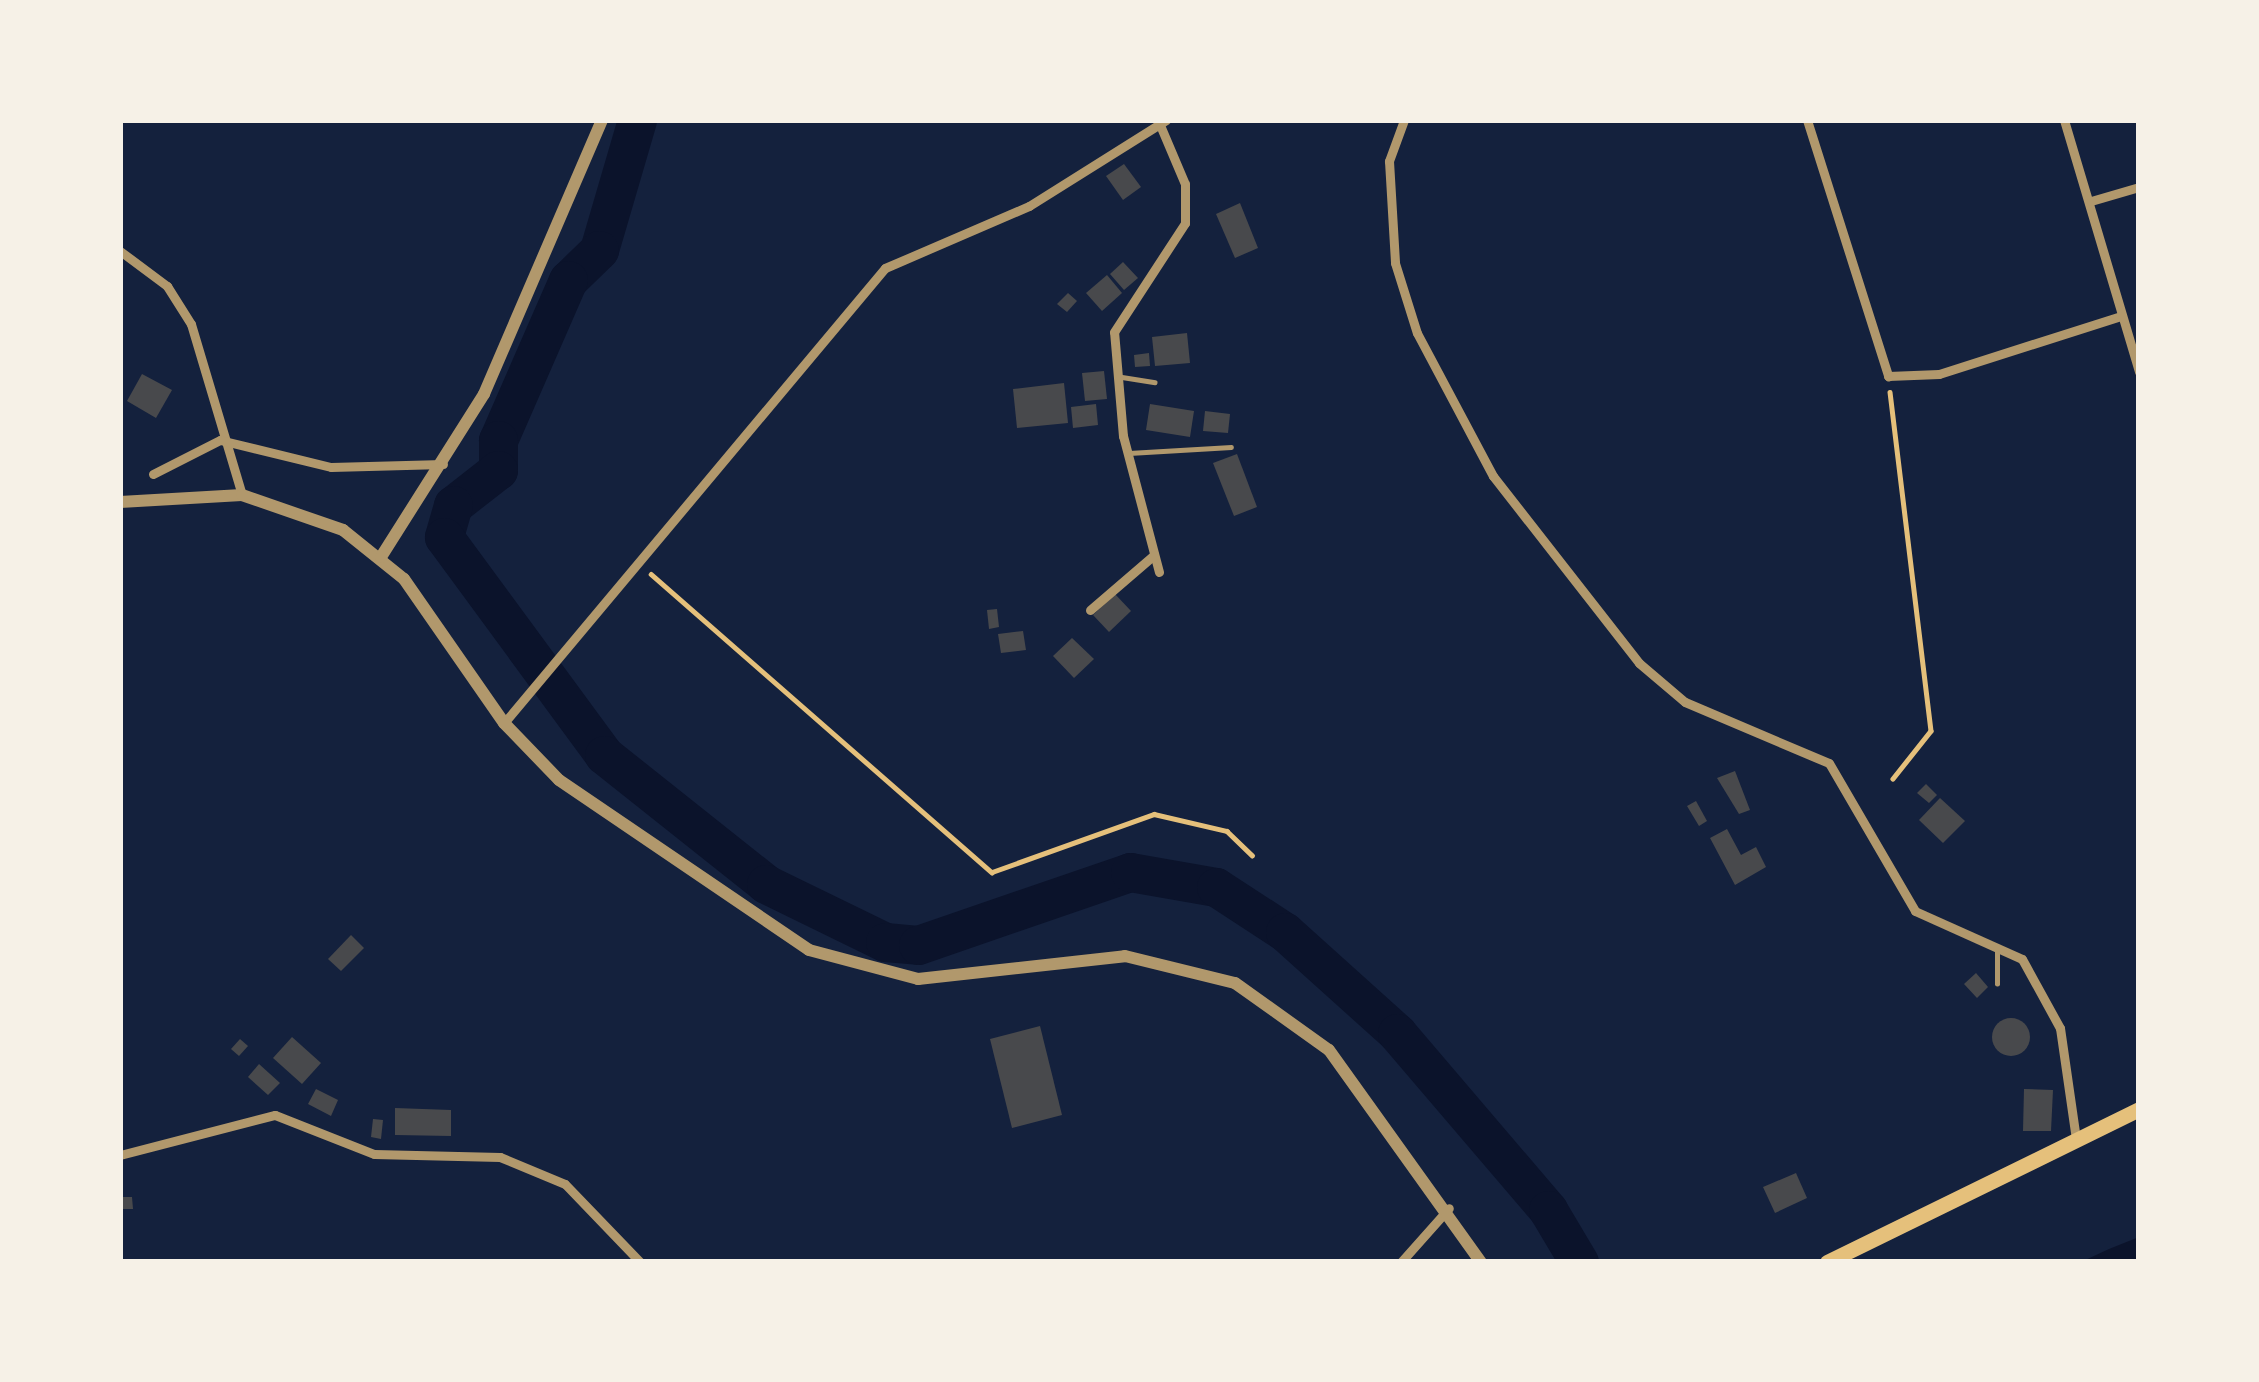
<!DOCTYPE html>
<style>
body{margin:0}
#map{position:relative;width:2259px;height:1382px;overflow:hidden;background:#14213d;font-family:Manrope,sans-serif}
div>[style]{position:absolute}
.water>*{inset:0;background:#0b132b}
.river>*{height:39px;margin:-19.5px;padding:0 19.5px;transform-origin:19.5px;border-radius:19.5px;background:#0b132b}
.building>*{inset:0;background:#48494c}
.round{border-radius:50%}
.path>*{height:4.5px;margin:-2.25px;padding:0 2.25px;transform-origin:2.25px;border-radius:2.25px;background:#e5c07b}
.service>*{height:4.5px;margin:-2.25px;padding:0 2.25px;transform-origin:2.25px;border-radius:2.25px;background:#b1986c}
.minor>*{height:9px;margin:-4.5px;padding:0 4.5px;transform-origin:4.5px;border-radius:4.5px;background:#b1986c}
.tertiary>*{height:12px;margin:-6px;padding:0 6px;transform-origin:6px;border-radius:6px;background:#b1986c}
.primary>*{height:15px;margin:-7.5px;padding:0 7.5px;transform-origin:7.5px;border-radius:7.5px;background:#e5c07b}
span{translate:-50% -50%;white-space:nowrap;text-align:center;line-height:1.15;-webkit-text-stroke:12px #f6f1e7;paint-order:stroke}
.frame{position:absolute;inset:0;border:123px solid #f6f1e7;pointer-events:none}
</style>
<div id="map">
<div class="water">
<div style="clip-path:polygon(2139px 1237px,2139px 1262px,2081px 1262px,2109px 1249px)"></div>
</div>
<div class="river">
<div style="left:637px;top:120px;width:135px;rotate:106.3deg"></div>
<div style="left:599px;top:250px;width:43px;rotate:135.9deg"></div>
<div style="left:568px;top:280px;width:175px;rotate:113.6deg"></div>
<div style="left:498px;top:440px;width:30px;rotate:90deg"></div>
<div style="left:498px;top:470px;width:57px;rotate:142.1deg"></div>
<div style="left:453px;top:505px;width:33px;rotate:106deg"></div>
<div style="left:444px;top:537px;width:270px;rotate:53.7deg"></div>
<div style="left:604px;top:755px;width:207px;rotate:38.5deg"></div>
<div style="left:766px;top:884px;width:132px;rotate:26deg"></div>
<div style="left:885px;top:942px;width:33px;rotate:5deg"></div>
<div style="left:918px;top:945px;width:224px;rotate:-19deg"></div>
<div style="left:1130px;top:872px;width:87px;rotate:9.9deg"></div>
<div style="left:1216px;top:887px;width:82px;rotate:33.1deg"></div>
<div style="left:1285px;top:932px;width:151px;rotate:42deg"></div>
<div style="left:1397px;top:1033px;width:233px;rotate:49.5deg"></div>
<div style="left:1548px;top:1210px;width:61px;rotate:59.2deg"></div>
</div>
<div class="building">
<div style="clip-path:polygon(1124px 164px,1141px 187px,1123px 200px,1106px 176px)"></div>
<div style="clip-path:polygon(1240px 203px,1258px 248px,1235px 258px,1216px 214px)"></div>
<div style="clip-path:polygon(1123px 262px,1138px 278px,1124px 290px,1110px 274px)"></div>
<div style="clip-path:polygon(1107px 275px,1122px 293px,1102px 311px,1086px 293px)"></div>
<div style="clip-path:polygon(1068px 293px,1077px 301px,1067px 312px,1057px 304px)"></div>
<div style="clip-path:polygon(1187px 333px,1190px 363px,1155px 366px,1152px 337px)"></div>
<div style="clip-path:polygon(1149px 353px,1150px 366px,1135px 367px,1134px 355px)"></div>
<div style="clip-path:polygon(1104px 371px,1107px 399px,1085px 401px,1082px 373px)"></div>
<div style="clip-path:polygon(142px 374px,172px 390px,156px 418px,127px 401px)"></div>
<div style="clip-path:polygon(1064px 383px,1068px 423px,1017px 428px,1013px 389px)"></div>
<div style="clip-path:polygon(1096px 404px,1098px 425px,1073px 428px,1071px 407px)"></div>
<div style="clip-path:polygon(1150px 404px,1194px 411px,1190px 437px,1146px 430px)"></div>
<div style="clip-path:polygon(1205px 411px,1230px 414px,1228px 433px,1203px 431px)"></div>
<div style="clip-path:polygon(1237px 454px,1257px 507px,1234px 516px,1213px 463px)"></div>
<div style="clip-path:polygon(1115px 594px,1131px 611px,1109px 632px,1093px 615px)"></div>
<div style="clip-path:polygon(997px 609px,999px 627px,989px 629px,987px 610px)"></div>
<div style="clip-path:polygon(1023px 631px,1026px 650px,1001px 653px,998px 634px)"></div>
<div style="clip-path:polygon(1072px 638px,1094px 659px,1074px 678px,1053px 656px)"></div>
<div style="clip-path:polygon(1735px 771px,1750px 810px,1739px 814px,1717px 778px)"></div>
<div style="clip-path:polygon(1926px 784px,1937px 795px,1929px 803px,1917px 793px)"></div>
<div style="clip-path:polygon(1940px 798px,1965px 821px,1943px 843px,1919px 820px)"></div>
<div style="clip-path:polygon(1696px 801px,1707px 821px,1699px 826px,1687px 806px)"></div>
<div style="clip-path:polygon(1727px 829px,1741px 855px,1756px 847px,1766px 867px,1735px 885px,1710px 838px)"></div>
<div style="clip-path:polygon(351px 935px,364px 948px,341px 971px,328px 959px)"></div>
<div style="clip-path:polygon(1976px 973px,1988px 987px,1977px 998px,1964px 984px)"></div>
<div class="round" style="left:1992px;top:1018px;width:38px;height:38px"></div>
<div style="clip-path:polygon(1040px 1026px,1062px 1115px,1012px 1128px,990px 1039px)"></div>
<div style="clip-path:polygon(292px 1037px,321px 1063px,302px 1084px,273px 1058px)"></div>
<div style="clip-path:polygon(240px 1039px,248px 1046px,239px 1056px,231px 1049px)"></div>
<div style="clip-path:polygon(259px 1064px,280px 1083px,268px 1095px,248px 1077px)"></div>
<div style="clip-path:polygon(316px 1089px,338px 1100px,331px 1116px,308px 1104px)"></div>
<div style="clip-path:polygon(2024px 1089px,2053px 1090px,2051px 1131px,2023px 1131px)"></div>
<div style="clip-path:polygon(395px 1108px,451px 1110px,451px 1136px,395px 1135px)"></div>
<div style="clip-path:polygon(373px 1119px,383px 1120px,381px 1139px,371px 1137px)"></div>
<div style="clip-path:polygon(1796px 1173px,1807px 1198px,1775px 1213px,1763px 1187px)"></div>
<div style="clip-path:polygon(120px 1197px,132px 1197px,133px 1209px,120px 1209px)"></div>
</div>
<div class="path">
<div style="left:1890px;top:392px;width:341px;rotate:83.1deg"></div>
<div style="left:1931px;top:731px;width:61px;rotate:128.4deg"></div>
<div style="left:651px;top:574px;width:453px;rotate:41.2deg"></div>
<div style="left:992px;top:872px;width:172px;rotate:-19.7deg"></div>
<div style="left:1154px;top:814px;width:75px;rotate:13.1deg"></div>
<div style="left:1227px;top:831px;width:35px;rotate:44deg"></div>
</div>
<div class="service">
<div style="left:1122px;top:377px;width:33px;rotate:9deg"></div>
<div style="left:1129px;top:453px;width:102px;rotate:-3.4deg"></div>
<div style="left:1997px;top:984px;width:33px;rotate:-90deg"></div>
</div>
<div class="minor">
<div style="left:1404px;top:120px;width:44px;rotate:110.1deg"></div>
<div style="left:1389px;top:161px;width:102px;rotate:86.6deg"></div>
<div style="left:1395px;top:263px;width:73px;rotate:72.6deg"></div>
<div style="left:1417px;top:333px;width:162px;rotate:62deg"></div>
<div style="left:1493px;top:476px;width:237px;rotate:52deg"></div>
<div style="left:1639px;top:663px;width:60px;rotate:40.3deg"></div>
<div style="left:1685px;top:702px;width:156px;rotate:23deg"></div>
<div style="left:1829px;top:763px;width:171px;rotate:59.8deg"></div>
<div style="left:1915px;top:911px;width:117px;rotate:24.2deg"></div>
<div style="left:2022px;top:959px;width:79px;rotate:61.2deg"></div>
<div style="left:2060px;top:1028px;width:112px;rotate:81.8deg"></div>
<div style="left:1807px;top:120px;width:269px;rotate:72.4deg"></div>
<div style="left:1888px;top:376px;width:51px;rotate:-2.2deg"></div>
<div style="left:1939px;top:374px;width:191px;rotate:-17.7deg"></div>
<div style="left:2064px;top:120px;width:263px;rotate:73.4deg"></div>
<div style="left:2091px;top:201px;width:50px;rotate:-16.3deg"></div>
<div style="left:120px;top:251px;width:59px;rotate:36.7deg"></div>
<div style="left:167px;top:286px;width:45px;rotate:57.7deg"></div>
<div style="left:191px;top:324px;width:178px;rotate:73.4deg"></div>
<div style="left:153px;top:474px;width:75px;rotate:-26.9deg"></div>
<div style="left:220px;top:440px;width:114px;rotate:13.7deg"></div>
<div style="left:331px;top:467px;width:112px;rotate:-1.5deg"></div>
<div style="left:1159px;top:572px;width:141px;rotate:-104.8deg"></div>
<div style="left:1123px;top:436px;width:104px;rotate:-94.9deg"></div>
<div style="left:1114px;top:332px;width:130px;rotate:-56.9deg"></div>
<div style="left:1185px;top:223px;width:39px;rotate:-90deg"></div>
<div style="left:1185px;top:184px;width:64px;rotate:-113deg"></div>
<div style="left:1090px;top:610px;width:84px;rotate:-40.7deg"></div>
<div style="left:504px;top:723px;width:593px;rotate:-50.06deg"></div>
<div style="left:885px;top:268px;width:157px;rotate:-23.3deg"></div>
<div style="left:1029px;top:206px;width:162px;rotate:-32.1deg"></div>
<div style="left:120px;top:1155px;width:160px;rotate:-14.5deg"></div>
<div style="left:275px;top:1115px;width:106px;rotate:21.5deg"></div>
<div style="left:374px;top:1154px;width:126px;rotate:1.4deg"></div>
<div style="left:500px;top:1157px;width:70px;rotate:22.6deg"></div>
<div style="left:565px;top:1184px;width:108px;rotate:46.1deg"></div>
<div style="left:1401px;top:1262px;width:72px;rotate:-48.4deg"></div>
</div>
<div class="tertiary">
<div style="left:120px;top:502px;width:122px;rotate:-3.3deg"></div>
<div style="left:242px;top:495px;width:107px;rotate:19.1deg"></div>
<div style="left:343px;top:530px;width:78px;rotate:38.8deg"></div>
<div style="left:404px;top:579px;width:175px;rotate:55.2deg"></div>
<div style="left:504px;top:723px;width:79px;rotate:46deg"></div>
<div style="left:559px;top:780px;width:302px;rotate:34.2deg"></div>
<div style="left:809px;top:950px;width:113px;rotate:14.9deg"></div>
<div style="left:918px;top:979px;width:208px;rotate:-6.3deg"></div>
<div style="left:1125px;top:956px;width:113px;rotate:13.8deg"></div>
<div style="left:1235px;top:983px;width:115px;rotate:35.5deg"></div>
<div style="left:1329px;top:1050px;width:261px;rotate:54.4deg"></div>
<div style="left:381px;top:557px;width:193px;rotate:-57.7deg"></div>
<div style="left:484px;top:394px;width:298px;rotate:-66.7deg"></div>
</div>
<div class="primary">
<div style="left:1827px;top:1262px;width:347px;rotate:-26.1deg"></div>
</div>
<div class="frame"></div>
</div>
